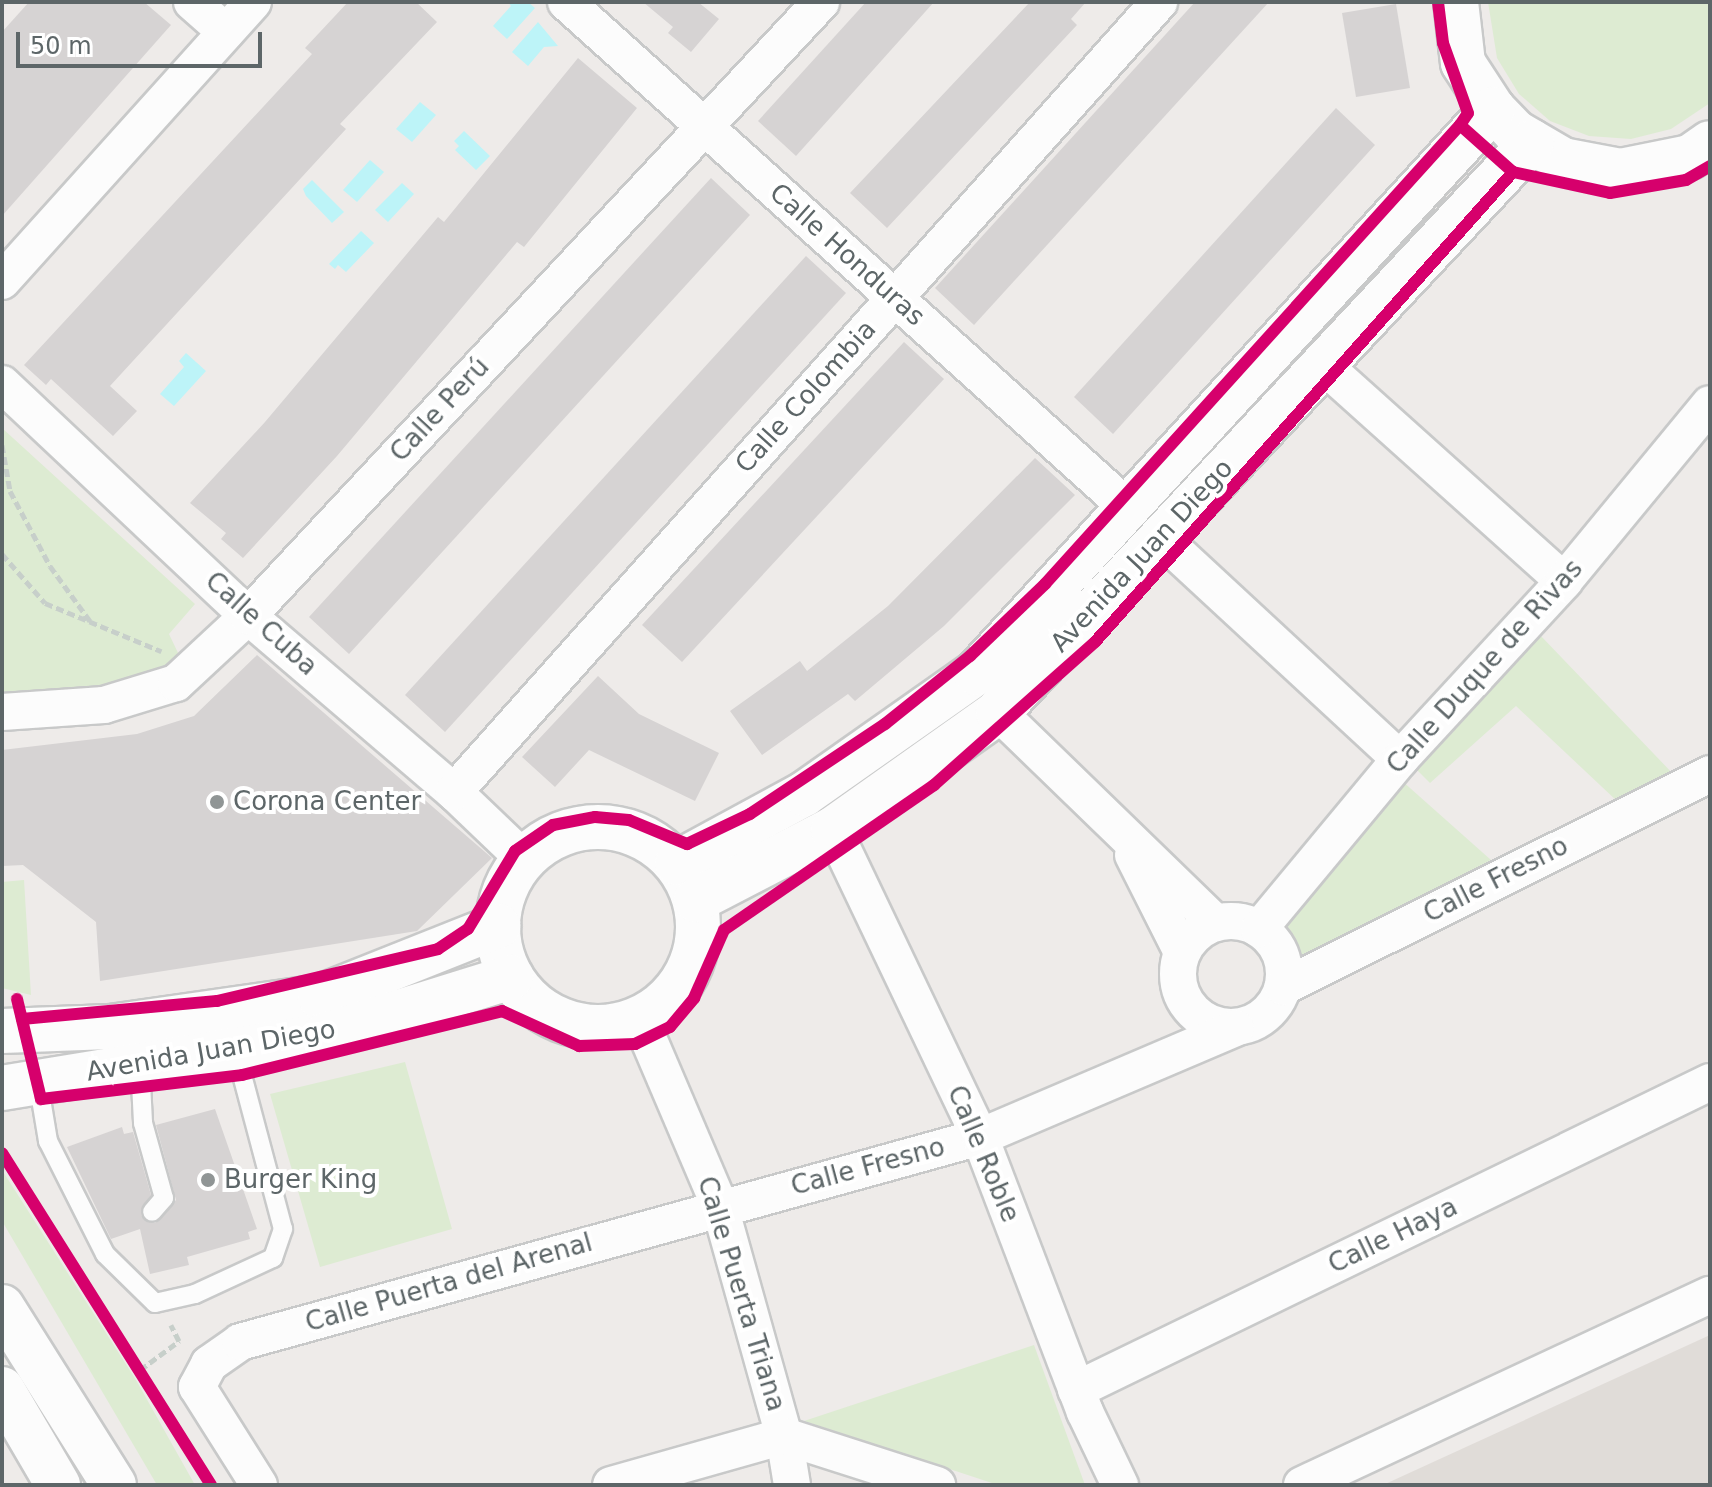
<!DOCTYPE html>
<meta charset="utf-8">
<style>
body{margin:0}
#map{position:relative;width:1712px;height:1487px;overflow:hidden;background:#eeebe9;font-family:"DejaVu Sans",sans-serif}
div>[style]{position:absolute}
.education>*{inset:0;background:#e0dcd8}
.green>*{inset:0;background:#ddebd2}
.water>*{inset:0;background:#bdf4f8}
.building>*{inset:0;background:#d6d3d3}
.path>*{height:5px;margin-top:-2.5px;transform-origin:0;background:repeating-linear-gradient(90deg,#c7cfca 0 8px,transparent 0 12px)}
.roads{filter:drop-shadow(2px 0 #c8c9c9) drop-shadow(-2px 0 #c8c9c9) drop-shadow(0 2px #c8c9c9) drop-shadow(0 -2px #c8c9c9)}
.lane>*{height:18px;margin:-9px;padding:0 9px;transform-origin:9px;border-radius:9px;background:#fcfcfc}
.street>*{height:36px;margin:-18px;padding:0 18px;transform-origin:18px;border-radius:18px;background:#fcfcfc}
.street>.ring{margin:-18px;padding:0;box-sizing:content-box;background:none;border:36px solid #fcfcfc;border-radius:50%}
.secondary>*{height:44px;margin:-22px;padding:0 22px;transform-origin:22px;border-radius:22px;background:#fcfcfc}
.secondary>.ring{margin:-22px;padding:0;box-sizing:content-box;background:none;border:44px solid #fcfcfc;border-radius:50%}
.cycleway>*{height:12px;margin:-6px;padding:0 6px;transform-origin:6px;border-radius:6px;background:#d6006c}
.dots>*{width:22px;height:22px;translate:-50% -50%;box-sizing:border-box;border:4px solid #fff;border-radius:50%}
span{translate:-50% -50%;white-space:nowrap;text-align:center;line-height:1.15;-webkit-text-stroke:8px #fff;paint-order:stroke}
.street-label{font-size:26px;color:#5d6668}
.poi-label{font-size:26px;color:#5d6668}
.left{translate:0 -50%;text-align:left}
.frame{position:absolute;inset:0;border:4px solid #5d6668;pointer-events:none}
.scale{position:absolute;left:16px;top:32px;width:246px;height:36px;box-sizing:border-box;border:4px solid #5d6668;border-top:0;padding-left:10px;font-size:24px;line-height:28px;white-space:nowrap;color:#5d6668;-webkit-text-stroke:6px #fff;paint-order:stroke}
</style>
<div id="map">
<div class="education">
<div style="clip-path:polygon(1710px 1335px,1710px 1485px,1383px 1485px)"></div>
</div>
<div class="green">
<div style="clip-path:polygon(1488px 2px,1710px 2px,1710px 103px,1671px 129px,1631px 139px,1589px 136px,1550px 121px,1519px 94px,1497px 58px)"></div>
<div style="clip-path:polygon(2px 428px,195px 604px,169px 634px,180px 657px,157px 674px,106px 688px,2px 692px)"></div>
<div style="clip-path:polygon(1540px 635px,1677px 778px,1618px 802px,1516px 706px,1430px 783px,1413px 766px)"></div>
<div style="clip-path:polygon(1401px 780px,1491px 860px,1299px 958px,1277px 928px)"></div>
<div style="clip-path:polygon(24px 880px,31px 995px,2px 988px,2px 882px)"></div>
<div style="clip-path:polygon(405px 1062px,452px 1229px,320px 1267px,270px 1094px)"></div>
<div style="clip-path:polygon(2px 1170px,136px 1380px,195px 1485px,157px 1485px,2px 1221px)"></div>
<div style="clip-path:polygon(1034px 1345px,1085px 1485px,998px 1485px,804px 1421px)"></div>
</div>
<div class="water">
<div style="clip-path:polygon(508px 2px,528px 2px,535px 8px,507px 39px,493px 26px,511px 6px)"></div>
<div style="clip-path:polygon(538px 22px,558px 46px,544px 47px,528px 66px,512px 52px)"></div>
<div style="clip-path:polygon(420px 102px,436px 115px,412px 142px,396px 129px)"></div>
<div style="clip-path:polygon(464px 131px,490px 156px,476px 170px,455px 150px,459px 146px,454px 141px)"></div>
<div style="clip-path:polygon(370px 160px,384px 172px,357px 202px,343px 190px)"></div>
<div style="clip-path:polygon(312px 180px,344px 212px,332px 223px,306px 196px,303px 189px)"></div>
<div style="clip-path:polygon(402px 183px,414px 194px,388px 222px,375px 210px)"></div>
<div style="clip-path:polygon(361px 231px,374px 243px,346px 272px,338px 265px,335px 269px,329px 264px)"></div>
<div style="clip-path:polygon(186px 353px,206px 371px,174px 406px,160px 394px,184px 367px,179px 361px)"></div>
</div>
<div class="building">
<div style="clip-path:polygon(29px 2px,144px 2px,171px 25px,2px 216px,2px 32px)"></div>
<div style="clip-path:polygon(348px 2px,416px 2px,437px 22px,340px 124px,346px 129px,110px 386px,137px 411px,113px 436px,51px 379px,46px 385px,24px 365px,312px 54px,305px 48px)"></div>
<div style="clip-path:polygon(643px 2px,698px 2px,719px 19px,691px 52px,668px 33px,673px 27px)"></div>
<div style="clip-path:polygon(866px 2px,934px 2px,796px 156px,758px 121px)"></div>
<div style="clip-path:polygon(1030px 2px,1086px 2px,1071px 19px,1077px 25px,887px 228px,850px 193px)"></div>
<div style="clip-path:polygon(1195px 2px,1269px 2px,974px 325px,935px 288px)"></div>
<div style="clip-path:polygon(1396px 4px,1410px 88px,1356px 97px,1342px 13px)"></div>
<div style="clip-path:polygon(578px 58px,637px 108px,524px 247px,517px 242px,337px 456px,243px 558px,221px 539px,226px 533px,190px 503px,265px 422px,438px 217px,444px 222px)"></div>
<div style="clip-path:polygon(1336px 108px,1375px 145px,1113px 434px,1074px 397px)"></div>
<div style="clip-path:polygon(711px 178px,750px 215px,349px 654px,309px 617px)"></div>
<div style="clip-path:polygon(806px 256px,846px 293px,445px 732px,405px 695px)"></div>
<div style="clip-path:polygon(904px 342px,944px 379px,682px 662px,642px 625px)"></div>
<div style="clip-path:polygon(1035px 458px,1075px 495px,944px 626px,855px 701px,848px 694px,762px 755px,730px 711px,800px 661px,807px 671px,888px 606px)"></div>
<div style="clip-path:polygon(257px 655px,492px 858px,417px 931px,100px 981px,96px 922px,23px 865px,2px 866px,2px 750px,137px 734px,194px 716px)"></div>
<div style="clip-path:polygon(598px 676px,639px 714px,719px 753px,695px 801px,589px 750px,555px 787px,522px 757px)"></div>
<div style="clip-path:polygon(215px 1109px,257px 1229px,248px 1232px,250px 1239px,187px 1257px,189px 1265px,150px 1274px,140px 1229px,111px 1239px,67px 1147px,122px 1127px,124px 1134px,133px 1132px,151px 1195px,141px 1215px,155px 1223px,176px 1200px,156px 1125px)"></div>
</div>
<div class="path">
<div style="left:2px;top:445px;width:47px;rotate:80.1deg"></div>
<div style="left:10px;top:491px;width:85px;rotate:61.9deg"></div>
<div style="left:50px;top:566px;width:68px;rotate:54deg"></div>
<div style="left:2px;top:554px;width:65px;rotate:48.7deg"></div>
<div style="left:45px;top:603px;width:126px;rotate:22.5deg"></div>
<div style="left:140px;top:1370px;width:49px;rotate:-36.6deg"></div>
<div style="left:179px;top:1341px;width:18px;rotate:-117deg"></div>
</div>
<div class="roads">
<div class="lane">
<div style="left:140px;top:1063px;width:60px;rotate:87.1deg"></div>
<div style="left:143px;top:1123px;width:78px;rotate:74.4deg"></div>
<div style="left:164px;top:1198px;width:18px;rotate:131deg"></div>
<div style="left:41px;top:1099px;width:43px;rotate:80.5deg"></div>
<div style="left:48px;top:1141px;width:127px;rotate:63.2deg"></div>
<div style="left:105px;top:1254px;width:70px;rotate:44.4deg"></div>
<div style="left:155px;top:1303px;width:41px;rotate:-12.7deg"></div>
<div style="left:195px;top:1294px;width:86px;rotate:-24.8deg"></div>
<div style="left:273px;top:1258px;width:31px;rotate:-71deg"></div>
<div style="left:283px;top:1229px;width:186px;rotate:-104.9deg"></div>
</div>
<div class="street">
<div style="left:192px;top:2px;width:45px;rotate:41.4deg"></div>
<div style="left:566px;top:2px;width:755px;rotate:41.99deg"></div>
<div style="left:2px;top:281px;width:375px;rotate:-48deg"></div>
<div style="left:1322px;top:364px;width:325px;rotate:41.9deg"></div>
<div style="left:2px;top:384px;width:338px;rotate:43.3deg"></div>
<div style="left:248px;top:616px;width:271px;rotate:40.5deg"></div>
<div style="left:454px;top:792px;width:97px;rotate:43.7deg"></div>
<div style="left:1160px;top:537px;width:327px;rotate:42.8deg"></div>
<div style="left:2px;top:712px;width:102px;rotate:-3.9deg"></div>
<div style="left:104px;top:705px;width:75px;rotate:-17deg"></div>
<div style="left:176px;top:683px;width:98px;rotate:-42.9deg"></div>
<div style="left:248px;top:616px;width:840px;rotate:-46.98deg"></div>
<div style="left:998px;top:712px;width:303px;rotate:44.1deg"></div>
<div style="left:454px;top:792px;width:1059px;rotate:-48.25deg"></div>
<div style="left:833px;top:829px;width:341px;rotate:64.5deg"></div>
<div style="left:980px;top:1137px;width:294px;rotate:69.1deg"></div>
<div style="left:1085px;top:1412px;width:81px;rotate:64.4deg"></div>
<div style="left:1133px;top:855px;width:109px;rotate:63.2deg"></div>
<div class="ring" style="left:1178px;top:921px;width:70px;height:70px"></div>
<div style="left:1259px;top:929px;width:221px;rotate:-50.3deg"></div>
<div style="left:1400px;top:759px;width:242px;rotate:-47.3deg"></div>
<div style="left:1564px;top:581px;width:229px;rotate:-50.5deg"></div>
<div style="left:1283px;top:987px;width:477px;rotate:-26.5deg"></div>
<div style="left:640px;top:1019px;width:204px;rotate:66.9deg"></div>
<div style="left:720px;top:1207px;width:238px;rotate:74.4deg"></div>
<div style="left:784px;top:1436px;width:50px;rotate:80.7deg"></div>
<div style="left:1076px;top:1390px;width:705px;rotate:-25.91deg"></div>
<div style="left:784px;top:1436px;width:161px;rotate:17.8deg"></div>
<div style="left:259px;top:1485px;width:116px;rotate:-122.3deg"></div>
<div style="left:197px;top:1387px;width:26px;rotate:-62deg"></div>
<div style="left:209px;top:1364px;width:38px;rotate:-35deg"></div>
<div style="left:240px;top:1342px;width:768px;rotate:-15.48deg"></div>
<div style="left:980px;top:1137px;width:278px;rotate:-23.1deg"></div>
<div style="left:611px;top:1485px;width:180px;rotate:-15.8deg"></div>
<div style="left:1302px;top:1485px;width:450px;rotate:-25deg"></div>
</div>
<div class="secondary">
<div style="left:1456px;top:2px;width:61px;rotate:83.5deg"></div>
<div style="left:1463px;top:63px;width:55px;rotate:56.9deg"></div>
<div style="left:1493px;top:109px;width:32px;rotate:46deg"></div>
<div style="left:1515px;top:132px;width:56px;rotate:30.3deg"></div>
<div style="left:1563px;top:160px;width:58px;rotate:10.9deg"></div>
<div style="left:1620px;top:171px;width:71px;rotate:-11.3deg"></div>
<div style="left:1690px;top:157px;width:24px;rotate:-35deg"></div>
<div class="ring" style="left:498px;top:827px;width:156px;height:156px"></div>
<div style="left:677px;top:863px;width:145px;rotate:-28.5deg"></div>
<div style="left:804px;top:794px;width:210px;rotate:-35.1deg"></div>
<div style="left:976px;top:673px;width:765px;rotate:-47.49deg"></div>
<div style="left:696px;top:900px;width:154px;rotate:-27.4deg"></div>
<div style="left:833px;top:829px;width:202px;rotate:-35.3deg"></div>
<div style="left:998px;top:712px;width:781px;rotate:-46.87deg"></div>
<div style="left:2px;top:1031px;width:108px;rotate:-2.1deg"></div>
<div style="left:110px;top:1027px;width:212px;rotate:-8.1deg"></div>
<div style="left:320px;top:997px;width:192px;rotate:-21.7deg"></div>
<div style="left:2px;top:1088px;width:327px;rotate:-9.3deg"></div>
<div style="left:325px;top:1035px;width:195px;rotate:-17.3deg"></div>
<div style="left:2px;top:1307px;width:210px;rotate:57.8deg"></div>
<div style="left:2px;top:1389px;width:111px;rotate:59.7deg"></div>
</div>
</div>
<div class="cycleway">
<div style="left:1460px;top:125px;width:71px;rotate:41.6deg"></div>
<div style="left:1513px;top:172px;width:99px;rotate:12.2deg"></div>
<div style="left:1610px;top:193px;width:77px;rotate:-9.7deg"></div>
<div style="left:1686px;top:180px;width:28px;rotate:-30deg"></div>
<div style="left:17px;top:999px;width:103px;rotate:76.5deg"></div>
<div style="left:41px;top:1099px;width:202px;rotate:-6.8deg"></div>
<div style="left:242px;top:1075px;width:268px;rotate:-13.8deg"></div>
<div style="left:502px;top:1011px;width:85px;rotate:24.4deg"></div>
<div style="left:579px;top:1046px;width:56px;rotate:-2deg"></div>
<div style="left:635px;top:1044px;width:39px;rotate:-26deg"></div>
<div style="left:670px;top:1027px;width:38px;rotate:-50deg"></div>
<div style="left:694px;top:998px;width:74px;rotate:-66.2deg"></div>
<div style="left:724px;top:930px;width:255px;rotate:-34.6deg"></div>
<div style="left:934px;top:785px;width:215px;rotate:-41.6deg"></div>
<div style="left:1095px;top:642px;width:629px;rotate:-48.35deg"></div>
<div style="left:22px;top:1019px;width:196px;rotate:-5.3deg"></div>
<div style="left:217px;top:1001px;width:227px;rotate:-13.2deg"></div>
<div style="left:438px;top:949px;width:36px;rotate:-34deg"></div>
<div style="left:468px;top:929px;width:91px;rotate:-58.9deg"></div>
<div style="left:515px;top:851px;width:46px;rotate:-34.4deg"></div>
<div style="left:553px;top:825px;width:43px;rotate:-10.8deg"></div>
<div style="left:595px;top:817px;width:34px;rotate:5deg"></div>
<div style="left:629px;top:820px;width:63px;rotate:22.5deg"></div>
<div style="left:687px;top:844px;width:70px;rotate:-25.5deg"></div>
<div style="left:750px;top:814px;width:162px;rotate:-33.7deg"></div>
<div style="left:885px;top:724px;width:109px;rotate:-38.7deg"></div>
<div style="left:970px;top:656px;width:104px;rotate:-43.8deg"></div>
<div style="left:1045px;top:584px;width:619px;rotate:-47.88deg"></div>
<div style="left:1460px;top:125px;width:14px;rotate:-56deg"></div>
<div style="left:1468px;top:113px;width:74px;rotate:-109.7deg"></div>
<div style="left:1443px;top:43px;width:41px;rotate:-97deg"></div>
<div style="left:2px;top:1153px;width:392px;rotate:57.8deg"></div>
</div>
<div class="dots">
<div style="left:217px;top:802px;background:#909595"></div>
<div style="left:208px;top:1180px;background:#909595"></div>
</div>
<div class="street-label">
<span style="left:847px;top:255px;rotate:42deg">Calle Honduras</span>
<span style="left:806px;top:397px;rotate:-48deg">Calle Colombia</span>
<span style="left:440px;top:410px;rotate:-47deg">Calle Perú</span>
<span style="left:1142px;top:556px;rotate:-47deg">Avenida Juan Diego</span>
<span style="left:261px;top:624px;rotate:42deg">Calle Cuba</span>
<span style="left:1485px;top:667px;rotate:-48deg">Calle Duque de Rivas</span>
<span style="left:1496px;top:880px;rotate:-27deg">Calle Fresno</span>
<span style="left:211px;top:1051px;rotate:-10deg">Avenida Juan Diego</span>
<span style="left:983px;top:1154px;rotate:67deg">Calle Roble</span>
<span style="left:868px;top:1167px;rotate:-15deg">Calle Fresno</span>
<span style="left:1393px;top:1236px;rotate:-26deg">Calle Haya</span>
<span style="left:449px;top:1283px;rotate:-16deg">Calle Puerta del Arenal</span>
<span style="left:741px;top:1294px;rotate:73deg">Calle Puerta Triana</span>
</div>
<div class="poi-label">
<span class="left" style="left:233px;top:802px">Corona Center</span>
<span class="left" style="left:224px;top:1180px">Burger King</span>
</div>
<div class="frame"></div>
<div class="scale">50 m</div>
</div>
